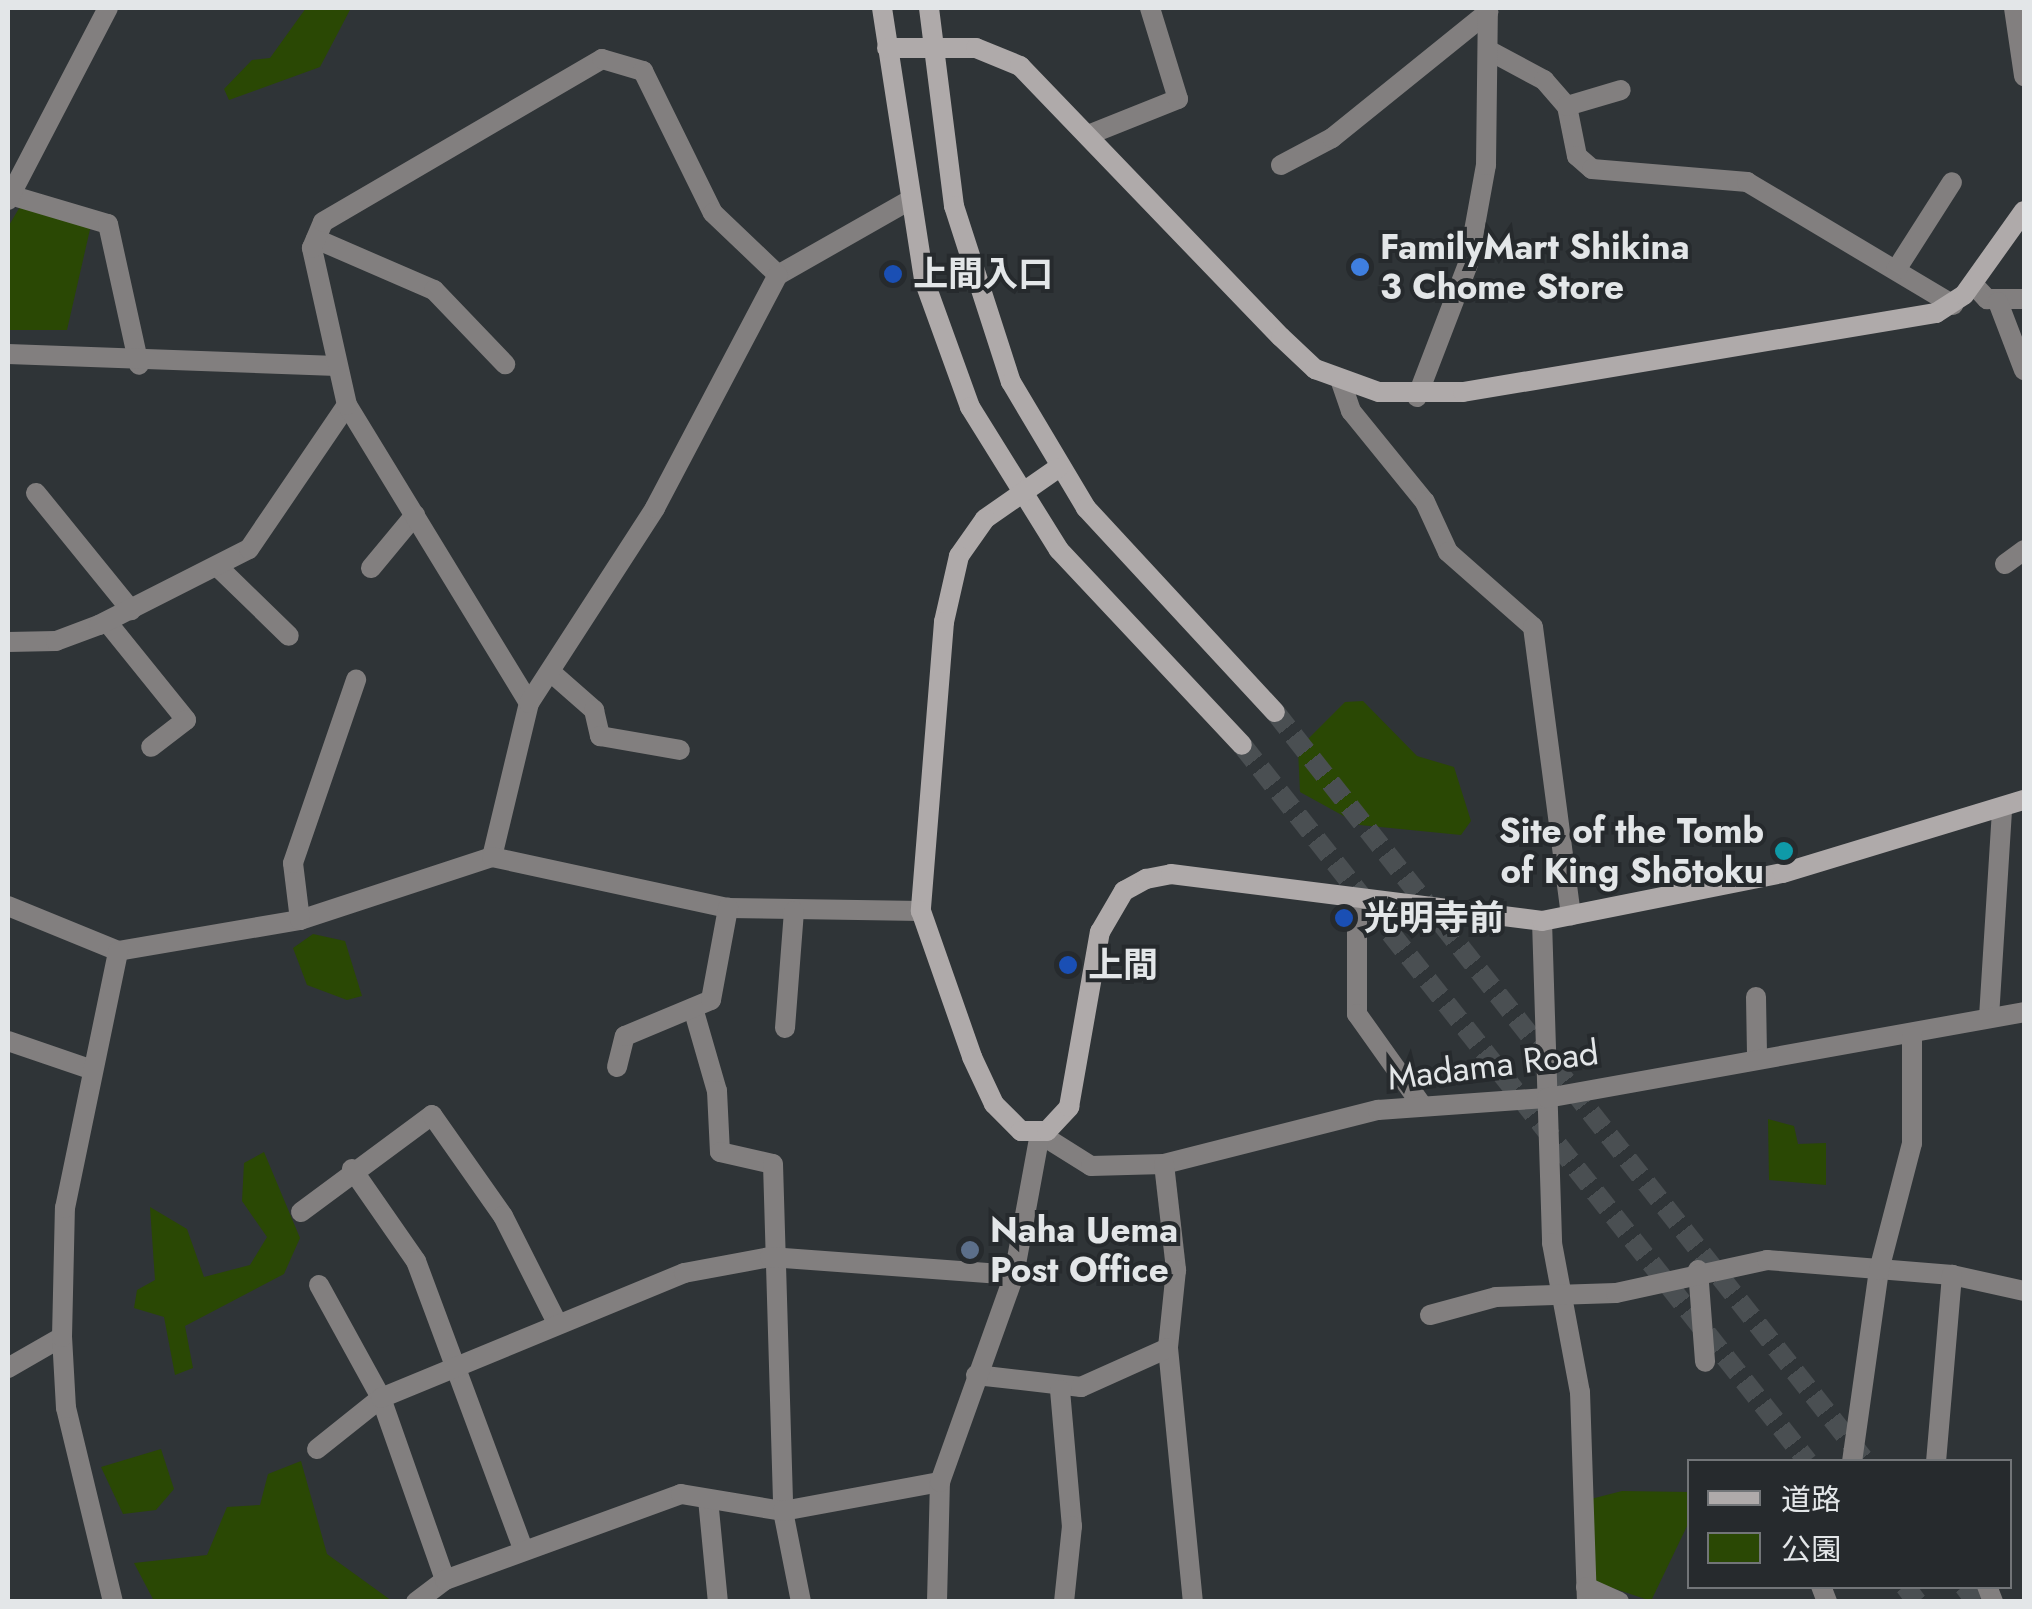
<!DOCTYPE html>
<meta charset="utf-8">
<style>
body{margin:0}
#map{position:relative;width:2032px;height:1609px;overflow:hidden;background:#2f3437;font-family:Jost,"Noto Sans JP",sans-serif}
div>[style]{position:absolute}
.green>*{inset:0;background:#2a4804}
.secondary-tunnel>*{height:20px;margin-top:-10px;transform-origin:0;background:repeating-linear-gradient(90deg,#4a4f52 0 20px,transparent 0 30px)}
.street>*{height:20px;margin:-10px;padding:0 10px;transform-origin:10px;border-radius:10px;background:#827f7f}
.secondary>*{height:20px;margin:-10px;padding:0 10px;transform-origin:10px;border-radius:10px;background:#afaaaa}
.dots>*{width:28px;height:28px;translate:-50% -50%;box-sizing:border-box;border:5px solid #262a2d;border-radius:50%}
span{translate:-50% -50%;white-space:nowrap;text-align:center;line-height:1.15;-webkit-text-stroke:8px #262a2d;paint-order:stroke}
.poi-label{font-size:35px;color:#e3e6e8;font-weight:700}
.left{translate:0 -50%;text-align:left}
.right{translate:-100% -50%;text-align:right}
.street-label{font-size:35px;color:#e3e6e8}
.frame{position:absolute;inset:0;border:10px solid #e3e6e8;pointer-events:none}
.legend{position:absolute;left:1687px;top:1459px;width:325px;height:130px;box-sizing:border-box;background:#262a2d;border:2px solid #727578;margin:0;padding:12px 18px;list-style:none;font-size:30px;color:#e3e6e8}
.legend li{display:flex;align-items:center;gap:20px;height:50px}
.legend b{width:50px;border:2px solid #727578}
</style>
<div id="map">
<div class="green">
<div style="clip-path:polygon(306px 8px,351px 8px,320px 67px,229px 100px,224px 89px,252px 60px,270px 58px)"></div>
<div style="clip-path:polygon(21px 205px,91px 225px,67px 330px,8px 330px,8px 227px)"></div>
<div style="clip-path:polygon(1363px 701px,1417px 756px,1454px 767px,1471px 821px,1461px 835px,1360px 825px,1300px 792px,1298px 749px,1345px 702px)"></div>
<div style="clip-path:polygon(313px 934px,345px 941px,362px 996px,347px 1000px,307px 985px,293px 948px)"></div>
<div style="clip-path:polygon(1768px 1119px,1794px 1126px,1798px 1144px,1826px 1143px,1826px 1185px,1769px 1180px)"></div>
<div style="clip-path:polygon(264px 1152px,300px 1238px,284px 1274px,185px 1326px,193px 1368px,175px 1375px,164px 1317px,134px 1308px,137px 1290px,155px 1280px,150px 1207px,187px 1229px,204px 1277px,250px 1265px,267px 1237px,242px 1201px,244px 1163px)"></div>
<div style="clip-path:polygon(161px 1449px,174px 1489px,156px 1510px,123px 1514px,101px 1467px)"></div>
<div style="clip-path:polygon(301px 1461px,327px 1554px,392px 1601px,154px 1601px,134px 1563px,207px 1555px,227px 1507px,260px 1505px,268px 1474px)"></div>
<div style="clip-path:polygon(1622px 1491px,1689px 1492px,1689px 1522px,1651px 1601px,1595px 1582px,1587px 1500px)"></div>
</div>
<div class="secondary-tunnel">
<div style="left:1275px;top:712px;width:955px;rotate:51.76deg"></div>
<div style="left:1242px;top:745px;width:913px;rotate:51.71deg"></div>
<div style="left:1905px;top:1586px;width:20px;rotate:53deg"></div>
<div style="left:1964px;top:1586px;width:20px;rotate:53deg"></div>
</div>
<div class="street">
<div style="left:2014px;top:8px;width:69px;rotate:81.6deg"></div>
<div style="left:1488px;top:50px;width:64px;rotate:28.2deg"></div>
<div style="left:1544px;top:80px;width:35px;rotate:49deg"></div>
<div style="left:1567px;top:106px;width:51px;rotate:78.7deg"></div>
<div style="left:1577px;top:156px;width:20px;rotate:41deg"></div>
<div style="left:1592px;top:169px;width:156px;rotate:4.8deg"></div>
<div style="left:1747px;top:182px;width:240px;rotate:30.8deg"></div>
<div style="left:1567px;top:106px;width:56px;rotate:-16.5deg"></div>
<div style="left:1088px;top:135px;width:97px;rotate:-21.8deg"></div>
<div style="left:1178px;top:99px;width:95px;rotate:-107.1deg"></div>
<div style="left:1281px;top:165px;width:58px;rotate:-27.9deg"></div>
<div style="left:1332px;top:138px;width:201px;rotate:-38.9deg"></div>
<div style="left:10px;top:195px;width:102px;rotate:16.5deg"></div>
<div style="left:108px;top:224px;width:144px;rotate:77.6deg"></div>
<div style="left:8px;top:200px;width:216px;rotate:-62.5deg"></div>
<div style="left:316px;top:239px;width:129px;rotate:23.4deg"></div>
<div style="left:434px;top:290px;width:103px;rotate:46.2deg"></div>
<div style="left:1896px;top:270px;width:104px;rotate:-57.5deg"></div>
<div style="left:778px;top:275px;width:150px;rotate:-29.6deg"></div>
<div style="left:1973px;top:284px;width:21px;rotate:47deg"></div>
<div style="left:1987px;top:299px;width:37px"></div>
<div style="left:1998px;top:302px;width:73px;rotate:69.1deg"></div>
<div style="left:8px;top:354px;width:329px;rotate:2.1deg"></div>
<div style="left:1341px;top:382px;width:31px;rotate:71deg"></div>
<div style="left:1351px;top:411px;width:117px;rotate:50.9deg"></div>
<div style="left:1425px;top:502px;width:55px;rotate:65.3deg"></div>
<div style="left:1448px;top:552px;width:113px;rotate:41.4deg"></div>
<div style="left:1533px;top:627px;width:291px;rotate:82.5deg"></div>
<div style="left:1417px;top:397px;width:142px;rotate:-69deg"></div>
<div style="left:1468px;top:264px;width:101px;rotate:-79.7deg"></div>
<div style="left:1486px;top:165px;width:157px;rotate:-89.3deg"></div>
<div style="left:36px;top:493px;width:151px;rotate:50.9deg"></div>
<div style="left:2005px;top:564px;width:24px;rotate:-36deg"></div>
<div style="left:217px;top:566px;width:100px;rotate:44.2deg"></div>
<div style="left:371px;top:568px;width:69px;rotate:-50.3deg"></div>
<div style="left:107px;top:622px;width:126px;rotate:51.1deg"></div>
<div style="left:186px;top:720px;width:44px;rotate:142.4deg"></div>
<div style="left:8px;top:642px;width:48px;rotate:-1.2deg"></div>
<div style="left:56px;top:641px;width:46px;rotate:-20.4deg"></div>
<div style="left:99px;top:625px;width:168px;rotate:-26.9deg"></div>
<div style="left:249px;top:549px;width:174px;rotate:-55.8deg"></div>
<div style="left:553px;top:674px;width:55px;rotate:41.3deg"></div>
<div style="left:594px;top:710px;width:27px;rotate:77deg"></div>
<div style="left:600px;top:736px;width:81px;rotate:9.9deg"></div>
<div style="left:529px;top:703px;width:349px;rotate:-121.4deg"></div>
<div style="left:347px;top:405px;width:161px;rotate:-102.6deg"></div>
<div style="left:312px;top:248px;width:28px;rotate:-67deg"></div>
<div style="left:323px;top:222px;width:323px;rotate:-30.3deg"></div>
<div style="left:602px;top:59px;width:43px;rotate:16.3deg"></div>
<div style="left:643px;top:71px;width:158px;rotate:63.8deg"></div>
<div style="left:713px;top:213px;width:90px;rotate:43.6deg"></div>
<div style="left:492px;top:857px;width:158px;rotate:-76.5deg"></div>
<div style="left:529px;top:703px;width:232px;rotate:-57.1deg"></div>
<div style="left:655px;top:508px;width:263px;rotate:-62.2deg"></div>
<div style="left:1357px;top:900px;width:114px;rotate:90deg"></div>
<div style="left:1357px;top:1014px;width:110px;rotate:54.6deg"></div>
<div style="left:8px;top:906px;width:119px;rotate:22.2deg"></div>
<div style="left:118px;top:951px;width:185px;rotate:-9.7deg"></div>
<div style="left:300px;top:920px;width:202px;rotate:-18.2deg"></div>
<div style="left:492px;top:857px;width:241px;rotate:12.2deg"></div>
<div style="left:728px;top:908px;width:193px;rotate:0.9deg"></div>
<div style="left:300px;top:920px;width:57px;rotate:-97deg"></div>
<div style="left:293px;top:863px;width:194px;rotate:-71deg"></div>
<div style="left:1542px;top:921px;width:322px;rotate:88.2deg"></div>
<div style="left:1552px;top:1243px;width:152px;rotate:79.4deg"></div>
<div style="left:1580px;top:1392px;width:210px;rotate:88.1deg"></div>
<div style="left:1756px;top:997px;width:57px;rotate:89deg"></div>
<div style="left:693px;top:1008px;width:86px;rotate:73.9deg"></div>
<div style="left:717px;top:1091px;width:61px;rotate:87.2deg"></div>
<div style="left:720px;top:1152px;width:54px;rotate:12.8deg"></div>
<div style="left:773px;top:1164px;width:347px;rotate:88.3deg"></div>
<div style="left:783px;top:1511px;width:93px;rotate:78.8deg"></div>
<div style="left:1989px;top:1017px;width:208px;rotate:-86.4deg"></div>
<div style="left:785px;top:1028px;width:117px;rotate:-85.6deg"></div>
<div style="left:8px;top:1041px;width:83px;rotate:18.9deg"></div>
<div style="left:617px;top:1067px;width:32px;rotate:-76deg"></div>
<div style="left:625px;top:1036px;width:93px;rotate:-22.7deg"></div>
<div style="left:711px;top:1000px;width:94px;rotate:-79.5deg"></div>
<div style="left:1040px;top:1134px;width:60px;rotate:32.1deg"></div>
<div style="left:1091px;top:1166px;width:73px;rotate:-1.6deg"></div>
<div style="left:1164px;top:1164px;width:221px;rotate:-14.2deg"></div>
<div style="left:1378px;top:1110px;width:169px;rotate:-4.1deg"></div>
<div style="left:1547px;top:1098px;width:485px;rotate:-10.2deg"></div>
<div style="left:1164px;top:1164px;width:107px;rotate:83.5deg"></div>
<div style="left:1176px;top:1270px;width:78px;rotate:95.9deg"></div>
<div style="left:1168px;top:1348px;width:255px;rotate:84.4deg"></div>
<div style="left:352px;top:1169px;width:112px;rotate:55.2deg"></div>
<div style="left:416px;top:1261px;width:309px;rotate:69.6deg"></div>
<div style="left:301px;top:1212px;width:163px;rotate:-36.5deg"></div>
<div style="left:432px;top:1115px;width:123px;rotate:54.9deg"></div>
<div style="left:503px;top:1216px;width:120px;rotate:63.2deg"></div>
<div style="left:1698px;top:1270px;width:92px;rotate:85.6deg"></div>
<div style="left:319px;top:1285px;width:129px;rotate:61.2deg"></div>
<div style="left:381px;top:1398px;width:193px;rotate:70.6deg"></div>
<div style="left:1430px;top:1315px;width:68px;rotate:-15.3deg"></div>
<div style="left:1496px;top:1297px;width:120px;rotate:-1.9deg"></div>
<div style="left:1616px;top:1293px;width:155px;rotate:-12.3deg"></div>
<div style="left:1767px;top:1260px;width:186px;rotate:4.6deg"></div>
<div style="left:1952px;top:1275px;width:74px;rotate:12.5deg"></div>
<div style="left:8px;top:1368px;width:62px;rotate:-29.9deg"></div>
<div style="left:976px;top:1375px;width:106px;rotate:6.5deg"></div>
<div style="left:1081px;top:1387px;width:95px;rotate:-24.1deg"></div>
<div style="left:1060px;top:1390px;width:137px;rotate:85deg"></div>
<div style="left:1072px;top:1526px;width:76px;rotate:96deg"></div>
<div style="left:317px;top:1449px;width:82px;rotate:-38.6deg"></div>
<div style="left:381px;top:1398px;width:328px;rotate:-22.4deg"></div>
<div style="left:684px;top:1273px;width:87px;rotate:-10.5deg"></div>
<div style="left:770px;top:1257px;width:245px;rotate:4.2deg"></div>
<div style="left:1852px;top:1462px;width:194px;rotate:-82deg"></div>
<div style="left:1879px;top:1270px;width:131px;rotate:-75.4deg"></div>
<div style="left:1912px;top:1143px;width:107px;rotate:-90deg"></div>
<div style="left:1936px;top:1462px;width:188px;rotate:-85.1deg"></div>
<div style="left:708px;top:1499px;width:103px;rotate:84.5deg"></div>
<div style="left:1821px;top:1586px;width:17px;rotate:69deg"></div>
<div style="left:1987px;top:1586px;width:17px;rotate:69deg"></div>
<div style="left:1586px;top:1587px;width:36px;rotate:24deg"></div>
<div style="left:113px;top:1602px;width:200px;rotate:-103.6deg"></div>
<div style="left:66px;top:1408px;width:71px;rotate:-93.2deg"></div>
<div style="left:62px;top:1337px;width:129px;rotate:-88.7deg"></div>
<div style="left:65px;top:1208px;width:262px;rotate:-78.3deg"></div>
<div style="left:416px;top:1602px;width:36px;rotate:-37deg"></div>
<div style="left:445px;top:1580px;width:251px;rotate:-20deg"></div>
<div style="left:681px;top:1494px;width:103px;rotate:9.5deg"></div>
<div style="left:783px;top:1511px;width:160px;rotate:-10.5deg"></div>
<div style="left:937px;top:1602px;width:120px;rotate:-88.6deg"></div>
<div style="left:940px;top:1482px;width:220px;rotate:-70.3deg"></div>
<div style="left:1014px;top:1275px;width:143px;rotate:-79.6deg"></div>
</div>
<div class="secondary">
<div style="left:882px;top:8px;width:275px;rotate:81.2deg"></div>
<div style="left:924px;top:280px;width:135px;rotate:70.1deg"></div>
<div style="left:970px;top:407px;width:168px;rotate:58.1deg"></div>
<div style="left:1059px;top:550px;width:267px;rotate:46.8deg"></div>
<div style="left:929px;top:8px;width:200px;rotate:82.8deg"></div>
<div style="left:954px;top:206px;width:185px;rotate:72.1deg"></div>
<div style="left:1011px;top:382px;width:147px;rotate:59.2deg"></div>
<div style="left:1086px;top:508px;width:278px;rotate:47.2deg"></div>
<div style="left:887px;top:48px;width:89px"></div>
<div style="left:976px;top:48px;width:48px;rotate:22.2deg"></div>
<div style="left:1020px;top:66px;width:376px;rotate:46.1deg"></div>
<div style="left:1281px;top:337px;width:47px;rotate:43.3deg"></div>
<div style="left:1315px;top:369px;width:68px;rotate:19.8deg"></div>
<div style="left:1379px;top:392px;width:84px"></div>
<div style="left:1463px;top:392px;width:480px;rotate:-9.5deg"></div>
<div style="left:1936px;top:313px;width:33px;rotate:-33deg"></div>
<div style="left:1964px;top:295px;width:103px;rotate:-54.5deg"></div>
<div style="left:1058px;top:468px;width:89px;rotate:145.1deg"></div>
<div style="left:985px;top:519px;width:45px;rotate:125.1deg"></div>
<div style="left:959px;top:556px;width:68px;rotate:102.8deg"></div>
<div style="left:944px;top:622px;width:290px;rotate:94.6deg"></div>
<div style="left:921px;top:911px;width:155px;rotate:70.7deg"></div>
<div style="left:972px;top:1057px;width:52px;rotate:64.9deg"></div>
<div style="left:994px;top:1104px;width:38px;rotate:45deg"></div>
<div style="left:1021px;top:1131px;width:26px"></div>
<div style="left:1047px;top:1131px;width:33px;rotate:-47deg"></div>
<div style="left:1069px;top:1107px;width:178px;rotate:-80deg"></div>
<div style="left:1100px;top:932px;width:48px;rotate:-59.7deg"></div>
<div style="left:1124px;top:891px;width:25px;rotate:-29deg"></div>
<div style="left:1146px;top:879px;width:25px;rotate:-11deg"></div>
<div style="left:1171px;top:874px;width:374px;rotate:7.2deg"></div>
<div style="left:1542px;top:921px;width:246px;rotate:-11.3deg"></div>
<div style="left:1783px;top:873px;width:252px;rotate:-16.9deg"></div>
</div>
<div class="dots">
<div style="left:1360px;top:267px;background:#3f7fe0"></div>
<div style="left:893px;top:274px;background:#1a4fb4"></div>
<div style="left:1784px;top:851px;background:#0f9aa8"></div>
<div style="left:1344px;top:918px;background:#1a4fb4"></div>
<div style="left:1068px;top:965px;background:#1a4fb4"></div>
<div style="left:970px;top:1250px;background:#5c6f8a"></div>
</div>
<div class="poi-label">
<span class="left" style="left:1380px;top:267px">FamilyMart Shikina<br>3 Chome Store</span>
<span class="left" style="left:913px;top:274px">上間入口</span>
<span class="right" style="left:1764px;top:851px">Site of the Tomb<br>of King Shōtoku</span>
<span class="left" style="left:1364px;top:918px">光明寺前</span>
<span class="left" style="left:1088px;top:965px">上間</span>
<span class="left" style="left:990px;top:1250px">Naha Uema<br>Post Office</span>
</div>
<div class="street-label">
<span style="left:1493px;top:1065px;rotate:-7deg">Madama Road</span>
</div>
<div class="frame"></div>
<ul class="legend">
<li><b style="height:12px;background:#afaaaa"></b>道路</li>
<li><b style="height:28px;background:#2a4804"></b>公園</li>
</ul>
</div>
